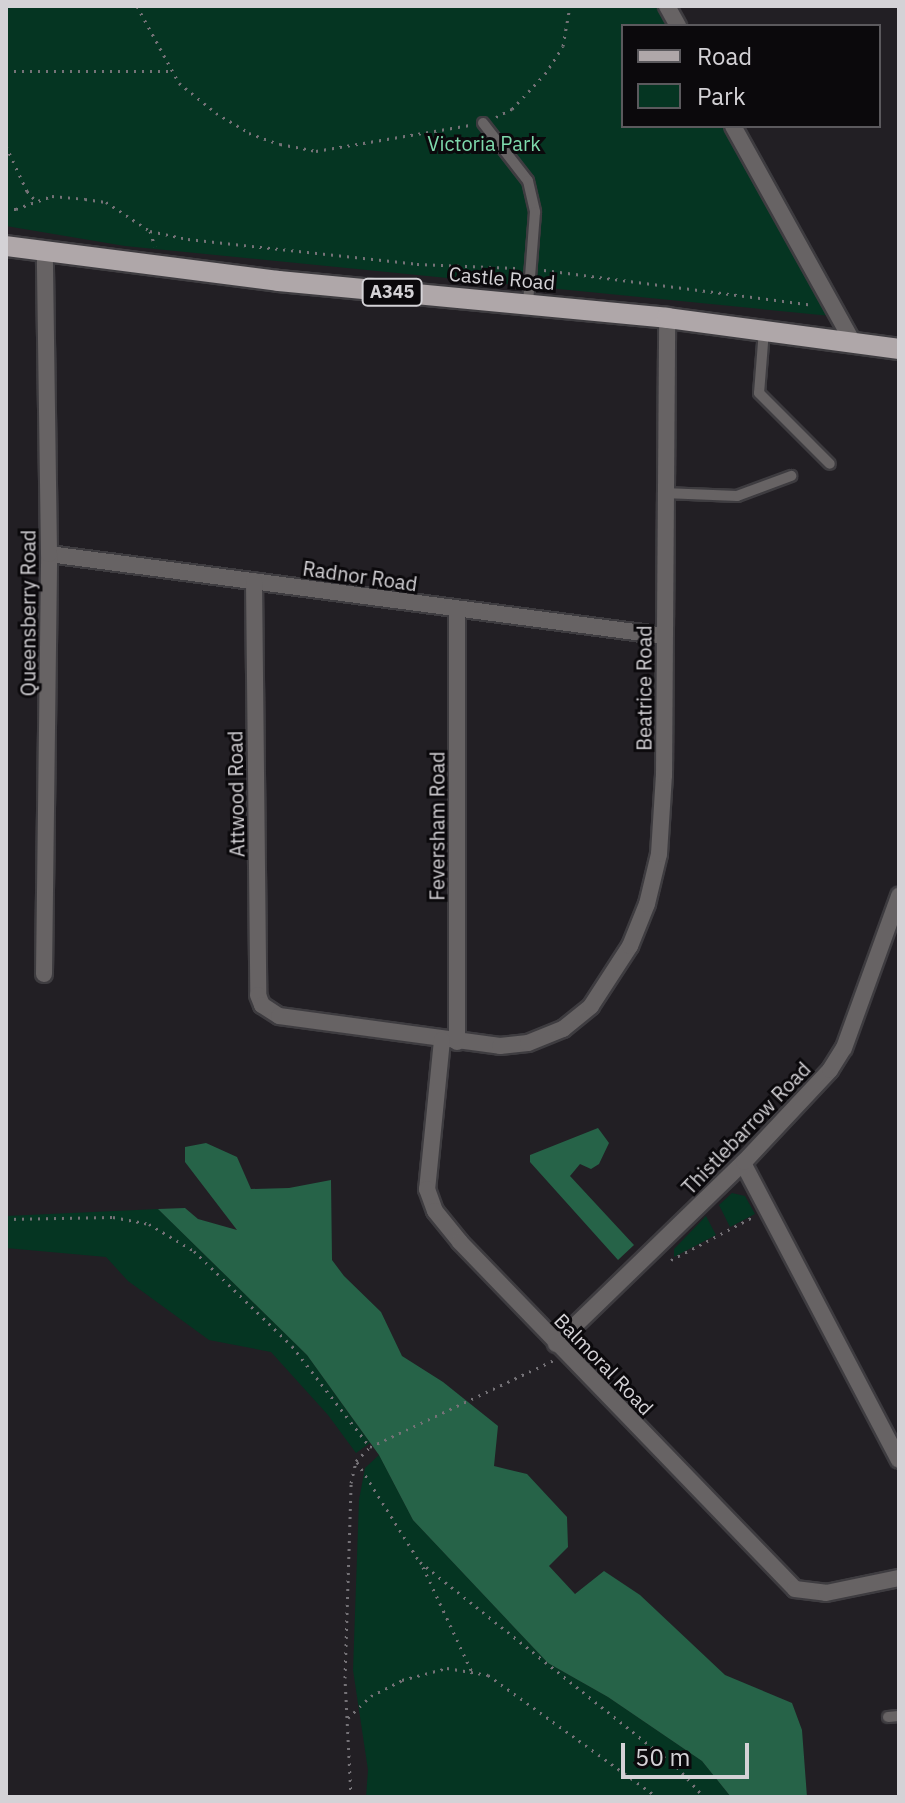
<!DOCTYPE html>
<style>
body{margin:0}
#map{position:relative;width:905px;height:1803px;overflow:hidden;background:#221f24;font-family:"IBM Plex Sans",sans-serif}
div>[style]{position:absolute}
.green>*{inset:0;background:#053522}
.forest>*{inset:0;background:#266348}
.path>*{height:3px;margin-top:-1.5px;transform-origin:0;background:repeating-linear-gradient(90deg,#757277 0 2px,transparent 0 8px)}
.roads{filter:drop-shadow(2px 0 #3e3c40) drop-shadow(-2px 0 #3e3c40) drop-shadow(0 2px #3e3c40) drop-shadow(0 -2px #3e3c40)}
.service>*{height:10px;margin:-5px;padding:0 5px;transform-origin:5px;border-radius:5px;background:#676364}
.minor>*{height:16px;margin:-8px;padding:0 8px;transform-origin:8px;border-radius:8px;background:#676364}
.primary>*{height:20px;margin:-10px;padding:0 10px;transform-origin:10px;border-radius:10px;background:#afa7a9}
span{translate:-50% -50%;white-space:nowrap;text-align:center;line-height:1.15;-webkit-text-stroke:6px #0b090c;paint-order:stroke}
.shield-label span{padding:2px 6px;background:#0b090c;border:2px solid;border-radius:6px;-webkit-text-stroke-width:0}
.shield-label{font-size:18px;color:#d4d2d6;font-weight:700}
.park-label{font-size:20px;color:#7ed9ac}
.street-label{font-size:20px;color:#d4d2d6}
.frame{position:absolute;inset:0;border:8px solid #d4d2d6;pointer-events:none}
.legend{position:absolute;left:621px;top:24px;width:260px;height:104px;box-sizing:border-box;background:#0b090c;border:2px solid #5b595d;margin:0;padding:10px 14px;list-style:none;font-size:24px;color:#d4d2d6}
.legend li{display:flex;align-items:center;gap:16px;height:40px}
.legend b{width:40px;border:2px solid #5b595d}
.scale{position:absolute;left:621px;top:1743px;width:128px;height:36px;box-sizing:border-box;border:4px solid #d4d2d6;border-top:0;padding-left:10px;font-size:24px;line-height:28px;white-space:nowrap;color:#d4d2d6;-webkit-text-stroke:6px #0b090c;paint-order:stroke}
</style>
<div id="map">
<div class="green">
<div style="clip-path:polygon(6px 6px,658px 6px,670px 26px,623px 26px,623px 126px,725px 126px,831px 316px,125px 246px,6px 226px)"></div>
<div style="clip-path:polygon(732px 1193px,745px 1196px,755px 1214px,730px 1227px,719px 1205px)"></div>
<div style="clip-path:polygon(158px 1209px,307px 1355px,370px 1443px,356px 1453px,328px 1415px,271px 1352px,209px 1340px,128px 1281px,106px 1257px,6px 1248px,6px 1216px)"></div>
<div style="clip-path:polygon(706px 1216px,716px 1235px,674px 1257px,674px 1249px)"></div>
<div style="clip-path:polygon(379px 1455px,413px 1520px,548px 1663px,608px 1697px,702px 1761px,731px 1797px,366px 1797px,368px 1770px,353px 1670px,359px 1500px,365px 1468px)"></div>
</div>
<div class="forest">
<div style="clip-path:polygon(598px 1128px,609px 1143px,599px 1164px,591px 1169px,580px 1164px,570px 1176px,634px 1245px,618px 1260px,530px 1162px,530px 1155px)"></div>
<div style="clip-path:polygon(206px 1143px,237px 1157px,251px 1189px,289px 1188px,331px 1180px,332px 1260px,344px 1276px,381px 1312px,402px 1356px,443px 1382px,498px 1426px,494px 1466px,527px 1474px,567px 1517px,568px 1547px,549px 1566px,575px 1594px,604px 1571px,640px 1595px,725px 1675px,792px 1703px,802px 1730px,807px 1797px,731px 1797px,702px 1761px,608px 1697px,548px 1663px,413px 1520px,379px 1455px,307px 1355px,158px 1209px,185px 1208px,198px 1219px,237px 1230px,185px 1162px,185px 1147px)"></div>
</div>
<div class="path">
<div style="left:137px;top:6px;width:88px;rotate:61.4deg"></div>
<div style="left:179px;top:83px;width:48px;rotate:39deg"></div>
<div style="left:216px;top:113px;width:39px;rotate:31deg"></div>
<div style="left:249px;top:133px;width:33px;rotate:20deg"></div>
<div style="left:280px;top:144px;width:37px;rotate:11deg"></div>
<div style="left:316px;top:151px;width:156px;rotate:-9.6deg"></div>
<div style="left:6px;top:71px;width:166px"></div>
<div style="left:496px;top:117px;width:18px;rotate:-27deg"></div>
<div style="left:512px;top:109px;width:48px;rotate:-46.7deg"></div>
<div style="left:545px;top:74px;width:33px;rotate:-57deg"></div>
<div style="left:563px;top:46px;width:41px;rotate:-80.1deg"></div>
<div style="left:6px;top:146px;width:50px;rotate:65deg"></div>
<div style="left:27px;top:191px;width:12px;rotate:48deg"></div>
<div style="left:6px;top:209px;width:10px"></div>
<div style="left:16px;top:209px;width:38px;rotate:-20deg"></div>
<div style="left:52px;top:196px;width:33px;rotate:5deg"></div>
<div style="left:85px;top:199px;width:21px;rotate:8deg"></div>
<div style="left:106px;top:202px;width:53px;rotate:33.4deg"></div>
<div style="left:150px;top:231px;width:39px;rotate:12deg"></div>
<div style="left:188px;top:239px;width:230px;rotate:6.2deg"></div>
<div style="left:417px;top:264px;width:99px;rotate:2.3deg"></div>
<div style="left:150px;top:231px;width:16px;rotate:72deg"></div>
<div style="left:544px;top:270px;width:272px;rotate:7.4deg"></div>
<div style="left:6px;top:1219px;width:107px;rotate:-1.1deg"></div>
<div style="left:113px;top:1217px;width:37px;rotate:11deg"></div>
<div style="left:149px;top:1224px;width:52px;rotate:31deg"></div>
<div style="left:194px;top:1251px;width:136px;rotate:44.1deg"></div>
<div style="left:292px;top:1346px;width:128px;rotate:52.3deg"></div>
<div style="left:671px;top:1260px;width:93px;rotate:-27.7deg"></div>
<div style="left:357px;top:1462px;width:117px;rotate:57.9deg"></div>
<div style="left:420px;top:1562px;width:329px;rotate:38.6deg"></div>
<div style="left:677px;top:1767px;width:40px;rotate:48deg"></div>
<div style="left:423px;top:1567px;width:116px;rotate:65deg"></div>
<div style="left:348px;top:1718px;width:32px;rotate:-44deg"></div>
<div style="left:371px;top:1696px;width:35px;rotate:-27deg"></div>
<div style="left:402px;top:1680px;width:47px;rotate:-14.9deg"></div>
<div style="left:447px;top:1668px;width:42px;rotate:9.7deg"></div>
<div style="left:488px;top:1675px;width:208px;rotate:35.8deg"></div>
<div style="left:351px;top:1797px;width:119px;rotate:-92.9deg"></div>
<div style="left:345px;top:1678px;width:195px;rotate:-88.2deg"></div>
<div style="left:351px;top:1483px;width:23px;rotate:-77deg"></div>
<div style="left:356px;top:1461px;width:20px;rotate:-45deg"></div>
<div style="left:370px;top:1447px;width:204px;rotate:-25.3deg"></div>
</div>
<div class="roads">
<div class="service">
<div style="left:483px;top:123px;width:73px;rotate:52.2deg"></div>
<div style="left:528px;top:181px;width:32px;rotate:77deg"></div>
<div style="left:535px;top:212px;width:92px;rotate:94.4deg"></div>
<div style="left:764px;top:330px;width:63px;rotate:94.5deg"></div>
<div style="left:759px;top:393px;width:100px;rotate:45deg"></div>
<div style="left:664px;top:493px;width:73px;rotate:2.4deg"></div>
<div style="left:737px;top:496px;width:58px;rotate:-20.3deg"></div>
<div style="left:888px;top:1717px;width:11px;rotate:-5deg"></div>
</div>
<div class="minor">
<div style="left:667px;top:6px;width:23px;rotate:61deg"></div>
<div style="left:733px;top:126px;width:246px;rotate:61deg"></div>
<div style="left:49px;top:554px;width:621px;rotate:7.58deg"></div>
<div style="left:254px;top:581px;width:414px;rotate:89.4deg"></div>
<div style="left:258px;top:995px;width:11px;rotate:68deg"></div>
<div style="left:262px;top:1005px;width:20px;rotate:33deg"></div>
<div style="left:279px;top:1016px;width:223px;rotate:7.7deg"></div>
<div style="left:500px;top:1046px;width:28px;rotate:-6deg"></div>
<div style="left:528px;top:1043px;width:38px;rotate:-22deg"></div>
<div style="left:563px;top:1029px;width:36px;rotate:-39deg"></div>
<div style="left:591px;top:1006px;width:72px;rotate:-57deg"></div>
<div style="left:630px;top:946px;width:45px;rotate:-68deg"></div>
<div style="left:647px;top:904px;width:51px;rotate:-76.5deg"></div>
<div style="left:659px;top:854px;width:79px;rotate:-86.4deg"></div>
<div style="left:664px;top:775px;width:457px;rotate:-89.6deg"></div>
<div style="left:457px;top:610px;width:432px;rotate:90deg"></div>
<div style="left:44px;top:974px;width:420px;rotate:-89.3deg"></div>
<div style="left:49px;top:554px;width:301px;rotate:-90.8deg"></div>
<div style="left:442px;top:1040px;width:150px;rotate:95.7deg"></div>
<div style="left:427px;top:1189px;width:23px;rotate:70deg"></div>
<div style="left:435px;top:1211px;width:40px;rotate:51deg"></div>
<div style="left:460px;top:1242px;width:482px;rotate:46deg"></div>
<div style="left:795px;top:1589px;width:31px;rotate:7deg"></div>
<div style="left:826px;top:1593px;width:75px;rotate:-11.6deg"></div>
<div style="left:743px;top:1163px;width:335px;rotate:62.3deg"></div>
<div style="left:556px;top:1344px;width:262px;rotate:-44.1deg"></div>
<div style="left:744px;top:1162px;width:126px;rotate:-46.9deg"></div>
<div style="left:830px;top:1070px;width:26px;rotate:-58deg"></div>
<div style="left:844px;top:1048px;width:162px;rotate:-70.1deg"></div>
</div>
<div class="primary">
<div style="left:6px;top:246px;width:274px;rotate:7.3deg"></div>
<div style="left:278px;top:281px;width:391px;rotate:5.4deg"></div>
<div style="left:667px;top:318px;width:234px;rotate:7.6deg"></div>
</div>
</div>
<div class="shield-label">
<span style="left:392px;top:292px">A345</span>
</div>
<div class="park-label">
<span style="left:484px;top:143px">Victoria Park</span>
</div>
<div class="street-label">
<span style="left:502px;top:278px;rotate:5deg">Castle Road</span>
<span style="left:360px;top:576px;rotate:8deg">Radnor Road</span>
<span style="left:28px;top:613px;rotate:-90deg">Queensberry Road</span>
<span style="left:644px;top:688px;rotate:-90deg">Beatrice Road</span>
<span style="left:236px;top:794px;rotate:-91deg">Attwood Road</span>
<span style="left:437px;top:826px;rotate:-90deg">Feversham Road</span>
<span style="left:746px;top:1128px;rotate:-46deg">Thistlebarrow Road</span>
<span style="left:604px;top:1364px;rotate:46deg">Balmoral Road</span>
</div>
<div class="frame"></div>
<ul class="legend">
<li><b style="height:10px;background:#afa7a9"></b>Road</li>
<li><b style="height:22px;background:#053522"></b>Park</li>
</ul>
<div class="scale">50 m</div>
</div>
